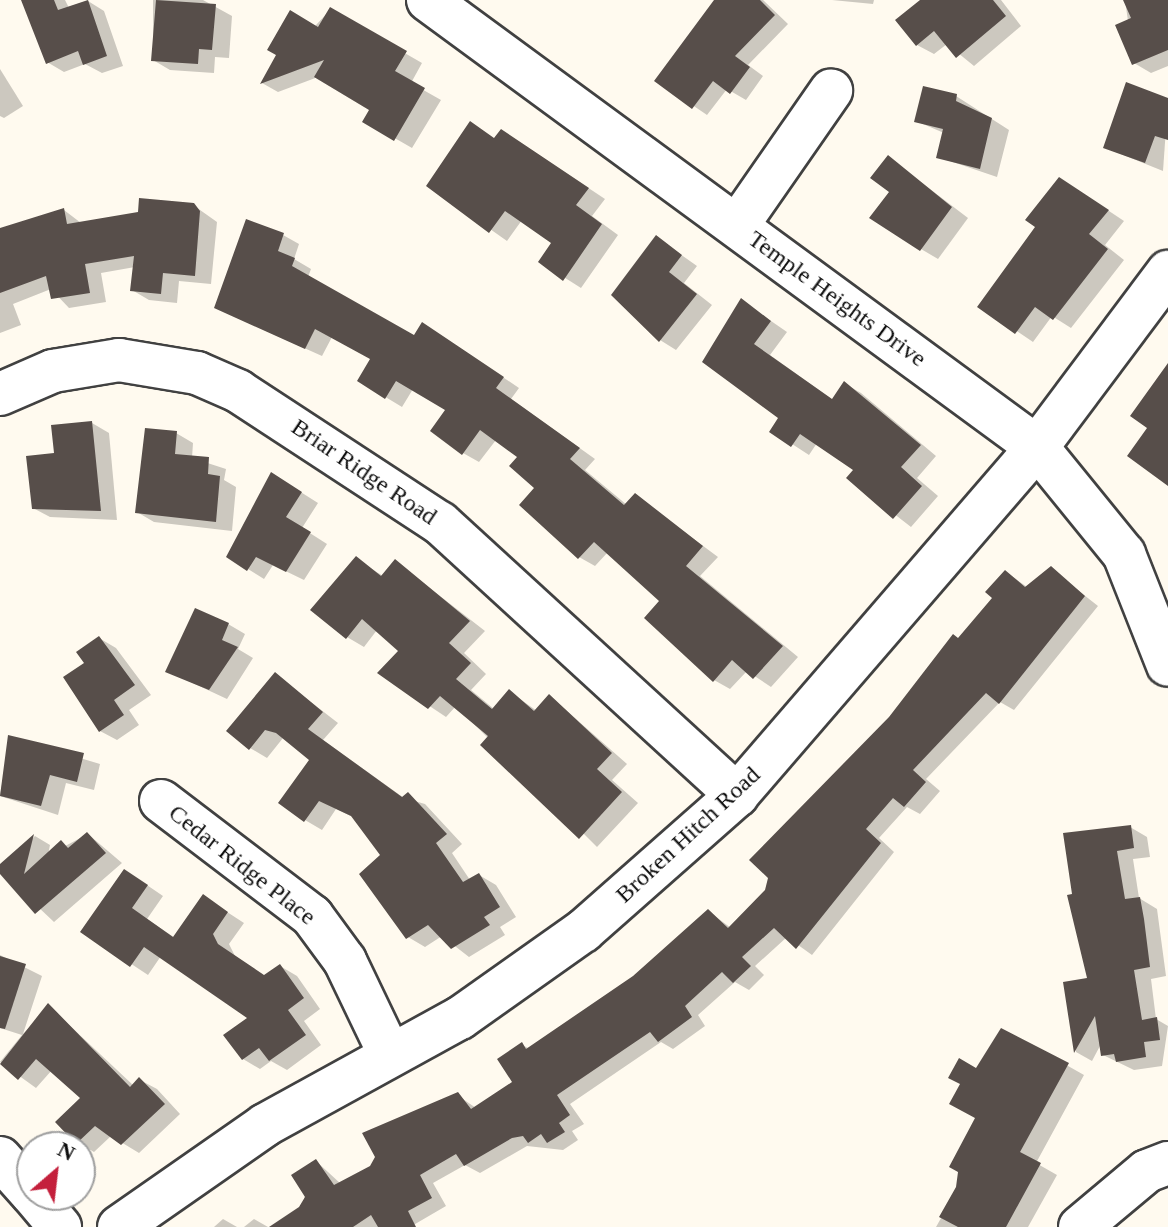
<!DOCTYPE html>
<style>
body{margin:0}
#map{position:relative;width:1168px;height:1227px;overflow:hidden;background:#fffaef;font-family:"Times New Roman",serif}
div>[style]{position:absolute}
.shadow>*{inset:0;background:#0003}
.building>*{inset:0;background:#574e4a}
.roads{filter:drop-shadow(2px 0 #414141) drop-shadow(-2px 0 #414141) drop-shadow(0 2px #414141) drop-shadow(0 -2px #414141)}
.minor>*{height:42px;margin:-21px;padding:0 21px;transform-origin:21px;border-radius:21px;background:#fff}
span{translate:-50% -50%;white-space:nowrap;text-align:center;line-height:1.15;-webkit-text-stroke:8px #fff;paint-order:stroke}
.street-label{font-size:24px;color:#0e0e0e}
.north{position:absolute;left:16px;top:1131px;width:80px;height:80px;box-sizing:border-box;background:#fff;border:2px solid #9f9f9f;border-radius:50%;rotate:28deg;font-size:22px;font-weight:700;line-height:32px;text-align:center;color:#0e0e0e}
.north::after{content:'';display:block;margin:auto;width:28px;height:36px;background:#c4203c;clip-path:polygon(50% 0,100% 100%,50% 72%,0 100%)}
</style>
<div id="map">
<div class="shadow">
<div style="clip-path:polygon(27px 0,65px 0,69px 8px,88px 1px,104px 11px,123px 66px,102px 73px,85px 64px,64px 72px,47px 62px)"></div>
<div style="clip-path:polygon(153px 0,203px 0,232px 16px,229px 58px,215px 57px,214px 73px,170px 70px,153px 60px)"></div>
<div style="clip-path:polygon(716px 0,763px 0,788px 24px,748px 65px,763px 76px,746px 100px,727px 89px,707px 115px,657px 81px)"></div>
<div style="clip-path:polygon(832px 0,874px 0,873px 4px)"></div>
<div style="clip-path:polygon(924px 0,1001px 0,1021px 26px,974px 66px,947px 44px,934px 54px,917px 45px)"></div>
<div style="clip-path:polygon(1125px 0,1168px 0,1168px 66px,1151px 73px,1134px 63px)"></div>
<div style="clip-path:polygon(330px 10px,422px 63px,411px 83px,441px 100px,412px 148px,365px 121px,372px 110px,318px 77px,278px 92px,262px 83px)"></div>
<div style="clip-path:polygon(0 69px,23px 106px,4px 118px,0 116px)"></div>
<div style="clip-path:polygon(956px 96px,1009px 130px,997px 177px,938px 157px,944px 133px,916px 121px)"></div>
<div style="clip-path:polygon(1168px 100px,1163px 171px,1106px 148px)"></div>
<div style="clip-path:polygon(496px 139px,518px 141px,605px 199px,592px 216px,618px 235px,581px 288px,540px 262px,554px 243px,522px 220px,507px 241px,429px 186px)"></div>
<div style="clip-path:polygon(888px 157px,968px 218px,938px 259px,921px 249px,891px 192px)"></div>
<div style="clip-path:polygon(1076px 189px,1124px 221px,1105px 245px,1124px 260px,1071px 328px,1052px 316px,1033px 342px,980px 306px)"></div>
<div style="clip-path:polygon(193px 205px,217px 222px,211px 284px,179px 281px,177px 303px,149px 300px,132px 290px,135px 267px,101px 273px,106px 302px,69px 308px,51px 289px,13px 304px,21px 325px,0 333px,0 230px,64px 210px,81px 223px)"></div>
<div style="clip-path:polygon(283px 235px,299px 244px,294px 259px,311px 269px,308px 277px,414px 338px,439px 334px,519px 388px,511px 399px,595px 459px,585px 470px,627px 505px,636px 496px,718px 557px,700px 576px,798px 657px,771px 687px,747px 671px,730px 689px,714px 680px,662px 601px,608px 552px,595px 566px,579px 557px,520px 457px,496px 440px,479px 462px,463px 453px,448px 409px,413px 389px,402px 407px,359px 381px,373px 358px,332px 337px,322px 356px,233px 316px)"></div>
<div style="clip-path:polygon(656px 237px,697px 266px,684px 283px,712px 305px,676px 350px,660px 340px)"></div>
<div style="clip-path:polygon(742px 301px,787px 332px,770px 355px,833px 400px,845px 384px,861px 393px,936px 456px,917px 478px,938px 496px,911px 527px,848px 478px,856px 470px,817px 443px,809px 455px,772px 431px,781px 418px,704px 361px)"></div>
<div style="clip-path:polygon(92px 423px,109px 433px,117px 520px,50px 517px,33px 508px)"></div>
<div style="clip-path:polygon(176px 433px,193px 443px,192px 458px,226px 469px,224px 480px,236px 487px,232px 531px,154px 522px,137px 512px)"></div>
<div style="clip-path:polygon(288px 484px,318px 503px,302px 528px,327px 544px,304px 580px,273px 565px,264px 579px,248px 569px)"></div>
<div style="clip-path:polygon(356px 559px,383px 576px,395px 561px,485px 631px,464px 653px,486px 674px,471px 690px,494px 709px,510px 692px,537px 711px,550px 696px,627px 764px,612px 780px,638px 803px,597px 847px,456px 706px,446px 717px,380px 673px,401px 651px,377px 630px,364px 647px,347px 637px)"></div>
<div style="clip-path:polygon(1051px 569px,1098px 606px,1014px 710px,1000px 702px,926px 779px,940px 791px,920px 814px,907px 807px,879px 838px,894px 852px,812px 955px,787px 937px,755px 966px,764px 975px,749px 990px,735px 982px,698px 1015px,705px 1026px,673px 1049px,661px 1042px,570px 1104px,584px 1124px,572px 1131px,578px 1140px,563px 1150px,527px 1146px,480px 1173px,465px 1165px,433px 1183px,446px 1206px,410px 1227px,273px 1227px,301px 1209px,316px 1161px,341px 1184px,371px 1167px,457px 1095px,476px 1108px,515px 1082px,522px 1045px,530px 1049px,634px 977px,708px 911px,731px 928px,767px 891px,890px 718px,995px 598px,1006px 572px,1027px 587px)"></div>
<div style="clip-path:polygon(228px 624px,245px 634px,238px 649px,253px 658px,227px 699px,167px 671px)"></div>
<div style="clip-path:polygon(99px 638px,116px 648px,151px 695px,129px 710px,139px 725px,117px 740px,100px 731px,86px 664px)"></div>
<div style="clip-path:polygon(276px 675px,338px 723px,323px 740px,404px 798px,425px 804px,462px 844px,452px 853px,470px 880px,479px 875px,496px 885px,516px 917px,500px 927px,505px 935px,469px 957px,442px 936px,425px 947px,408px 937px,383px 855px,355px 818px,336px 809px,322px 830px,305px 820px,312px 760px,283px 738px,267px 758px,250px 748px)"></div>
<div style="clip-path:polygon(10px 737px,100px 764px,94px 790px,66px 783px,58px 815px,0 796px)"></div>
<div style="clip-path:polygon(1130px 827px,1147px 837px,1150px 857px,1133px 859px,1139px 898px,1157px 909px,1166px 976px,1151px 979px,1156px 1019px,1168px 1026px,1162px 1066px,1134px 1070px,1103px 1055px,1101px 1044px,1092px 1061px,1076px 1052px,1065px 984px,1089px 980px,1075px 896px)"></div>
<div style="clip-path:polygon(88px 834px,122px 863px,54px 922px,0 871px,35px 836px,50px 845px,48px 855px)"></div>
<div style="clip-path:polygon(141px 881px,163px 896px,147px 919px,175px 938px,204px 897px,244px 923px,229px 944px,235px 956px,265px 977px,280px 966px,297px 976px,320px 1009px,304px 1021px,321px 1045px,287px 1070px,271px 1061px,260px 1069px,243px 1059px,250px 1018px,161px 956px,148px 975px,83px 932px)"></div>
<div style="clip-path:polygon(0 955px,42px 976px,23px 1034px,49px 1006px,134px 1086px,140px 1080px,157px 1089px,180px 1114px,139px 1153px,111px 1136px,94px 1152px,77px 1142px,83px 1098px,52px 1070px,36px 1088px,0 1062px,22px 1035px,0 1028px)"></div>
<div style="clip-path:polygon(1008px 1032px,1084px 1075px,1036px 1163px,1057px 1175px,1028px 1227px,936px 1227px,958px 1188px,977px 1118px,977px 1070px)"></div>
<div style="clip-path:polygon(223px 1219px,237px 1227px,214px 1227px)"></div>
<div style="clip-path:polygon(254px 1219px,268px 1227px,244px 1227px)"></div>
</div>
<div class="building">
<div style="clip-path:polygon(21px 0,54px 0,58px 10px,88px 0,107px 56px,83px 65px,78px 51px,46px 64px)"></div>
<div style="clip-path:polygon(156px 0,216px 4px,212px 50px,199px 49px,198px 64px,151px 61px)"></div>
<div style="clip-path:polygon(714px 0,760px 0,775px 15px,735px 56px,750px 67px,730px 94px,713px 81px,692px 109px,654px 81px)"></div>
<div style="clip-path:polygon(920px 0,993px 0,1006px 16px,956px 58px,934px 31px,916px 46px,895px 20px)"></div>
<div style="clip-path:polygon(1123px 0,1168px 0,1168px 50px,1132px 65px,1115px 25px,1131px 18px)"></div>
<div style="clip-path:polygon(330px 7px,407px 51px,395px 71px,425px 88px,394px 141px,362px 122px,369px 110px,314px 77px,324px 60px,260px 84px,276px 55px,267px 50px,290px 10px,318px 27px)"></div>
<div style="clip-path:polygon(1126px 82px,1168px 98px,1168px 140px,1155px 136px,1145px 163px,1103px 148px)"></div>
<div style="clip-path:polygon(923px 86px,957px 94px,956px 101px,992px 118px,980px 169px,936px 158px,943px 129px,914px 122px)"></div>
<div style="clip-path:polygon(470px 121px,494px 138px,501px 129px,589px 188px,576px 205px,602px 224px,563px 281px,538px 262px,551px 243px,505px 211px,489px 233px,426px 186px)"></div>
<div style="clip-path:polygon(888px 155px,952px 207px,920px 251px,869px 218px,889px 192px,870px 178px)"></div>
<div style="clip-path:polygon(1059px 177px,1109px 210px,1089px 234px,1108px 249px,1053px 320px,1035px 307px,1015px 334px,977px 307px,1035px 227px,1025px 220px)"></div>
<div style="clip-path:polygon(139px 198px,194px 203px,200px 211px,195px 276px,163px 273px,161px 294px,130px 291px,134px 256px,85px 264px,90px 293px,51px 299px,46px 276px,0 293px,0 228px,64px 208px,67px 224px,138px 212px)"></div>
<div style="clip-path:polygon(246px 219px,284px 233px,278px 251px,295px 258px,292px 266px,414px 335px,422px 322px,504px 377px,496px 388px,580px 448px,570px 459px,624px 505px,635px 493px,703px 546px,686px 566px,783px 646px,753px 679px,732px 660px,713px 682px,644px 618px,659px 601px,594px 542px,578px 559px,519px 505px,534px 488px,509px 466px,517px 457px,480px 430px,462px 455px,430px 431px,445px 410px,396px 381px,385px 399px,357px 381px,370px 359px,315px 329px,305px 349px,214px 308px)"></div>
<div style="clip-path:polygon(656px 235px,682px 255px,669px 272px,697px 294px,659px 342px,611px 295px)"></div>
<div style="clip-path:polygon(741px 298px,771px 321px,754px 344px,832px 399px,844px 381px,921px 445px,901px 467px,922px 486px,893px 519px,846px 478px,853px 470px,800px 434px,791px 447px,769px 432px,778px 418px,702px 362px)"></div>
<div style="clip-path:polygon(1168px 363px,1168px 486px,1127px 456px,1147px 428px,1130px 416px)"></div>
<div style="clip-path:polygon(92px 421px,101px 511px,32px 509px,26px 456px,54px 453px,51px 425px)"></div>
<div style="clip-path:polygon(145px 428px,177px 431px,175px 454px,209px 457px,208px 474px,220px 476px,216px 522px,135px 513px)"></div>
<div style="clip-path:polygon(271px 472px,302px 492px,286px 517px,311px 532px,286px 572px,256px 557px,247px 571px,226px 557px)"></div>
<div style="clip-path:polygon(356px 556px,381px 576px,395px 559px,470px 621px,449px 643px,471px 663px,456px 679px,492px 709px,509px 689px,534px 711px,549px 694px,612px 753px,597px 769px,622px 792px,579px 839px,480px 745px,488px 736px,440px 696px,428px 709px,377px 673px,398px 651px,362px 619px,346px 639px,310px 610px)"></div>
<div style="clip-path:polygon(1051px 566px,1085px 596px,999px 704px,986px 693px,913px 770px,926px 782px,904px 807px,893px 798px,866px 829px,881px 843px,796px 949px,774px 928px,742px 957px,751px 966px,733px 983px,722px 972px,685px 1006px,692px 1017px,658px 1042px,650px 1032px,557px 1095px,570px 1115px,559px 1123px,565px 1132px,547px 1143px,541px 1134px,528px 1143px,523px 1136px,512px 1138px,464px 1166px,456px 1154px,420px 1175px,432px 1198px,408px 1211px,416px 1227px,378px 1227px,371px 1215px,353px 1227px,269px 1227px,299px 1207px,305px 1197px,291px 1175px,316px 1159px,334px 1185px,370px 1166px,375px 1157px,362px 1133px,458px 1092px,471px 1109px,512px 1082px,497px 1059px,522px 1042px,526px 1049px,633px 976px,708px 909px,728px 928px,765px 890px,768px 878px,749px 860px,889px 717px,953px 634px,958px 638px,992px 598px,985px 592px,1005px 570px,1025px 587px)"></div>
<div style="clip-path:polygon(195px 608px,229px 623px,222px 640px,238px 647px,209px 690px,165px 672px)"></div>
<div style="clip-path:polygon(99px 636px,135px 685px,114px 700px,124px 715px,99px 732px,63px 677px,84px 663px,76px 652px)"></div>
<div style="clip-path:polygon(275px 672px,323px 712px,308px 729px,402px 797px,408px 792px,447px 834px,436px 843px,463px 882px,479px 873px,500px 907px,484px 917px,490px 925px,451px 949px,428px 925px,406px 939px,359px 874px,380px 855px,351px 816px,319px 801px,304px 822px,278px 803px,309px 760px,276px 733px,265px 730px,249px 750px,226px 731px)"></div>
<div style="clip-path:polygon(8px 735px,84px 753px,77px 782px,50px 775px,41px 806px,0 796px)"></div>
<div style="clip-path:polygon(1131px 825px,1134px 848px,1117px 851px,1125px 899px,1140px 897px,1144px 919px,1150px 967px,1134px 970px,1142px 1020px,1157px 1017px,1160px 1040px,1144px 1042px,1146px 1057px,1116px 1062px,1114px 1054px,1101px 1056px,1095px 1016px,1074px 1053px,1063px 982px,1087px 978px,1067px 895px,1072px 894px,1063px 833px)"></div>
<div style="clip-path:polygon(87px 832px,106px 853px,35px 914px,0 874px,0 864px,34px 834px,24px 874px,61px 840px,68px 848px)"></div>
<div style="clip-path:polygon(124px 869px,148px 885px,132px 908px,173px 937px,203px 894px,228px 912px,213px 934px,218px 944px,264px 975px,280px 964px,304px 998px,288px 1010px,306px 1035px,269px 1061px,259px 1048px,242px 1060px,223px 1035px,247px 1018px,144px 947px,130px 967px,80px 932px)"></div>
<div style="clip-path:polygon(0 956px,26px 964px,5px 1029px,0 1028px)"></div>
<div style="clip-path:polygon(48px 1003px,130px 1087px,139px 1077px,165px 1104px,121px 1145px,95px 1126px,76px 1144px,55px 1122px,80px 1098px,36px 1059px,18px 1080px,0 1064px)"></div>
<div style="clip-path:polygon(1001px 1028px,1069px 1063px,1020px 1152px,1041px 1163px,1006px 1227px,958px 1227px,939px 1217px,956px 1187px,958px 1172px,949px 1167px,975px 1118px,949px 1104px,960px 1084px,948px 1078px,959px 1058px,976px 1068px)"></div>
</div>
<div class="roads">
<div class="minor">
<div style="left:428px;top:0;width:755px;rotate:36.28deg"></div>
<div style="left:1037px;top:447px;width:138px;rotate:50.9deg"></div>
<div style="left:1124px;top:554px;width:119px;rotate:68.4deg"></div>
<div style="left:737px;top:226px;width:165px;rotate:-55.2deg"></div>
<div style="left:0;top:394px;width:58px;rotate:-23.5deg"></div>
<div style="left:53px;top:371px;width:67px;rotate:-9.5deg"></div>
<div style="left:119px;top:360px;width:79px;rotate:9.5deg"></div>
<div style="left:197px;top:373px;width:45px;rotate:23.7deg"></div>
<div style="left:238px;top:391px;width:241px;rotate:33.2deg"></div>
<div style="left:440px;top:523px;width:403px;rotate:42.5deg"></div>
<div style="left:161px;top:801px;width:190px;rotate:37.3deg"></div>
<div style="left:312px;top:916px;width:56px;rotate:53.7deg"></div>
<div style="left:345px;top:961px;width:104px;rotate:64.4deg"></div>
<div style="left:0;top:1158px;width:48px;rotate:48.4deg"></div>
<div style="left:33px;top:1195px;width:42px;rotate:49.8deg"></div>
<div style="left:119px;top:1227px;width:178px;rotate:-34.9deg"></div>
<div style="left:265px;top:1125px;width:222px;rotate:-28.8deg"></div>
<div style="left:460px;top:1018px;width:151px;rotate:-35.3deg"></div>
<div style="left:583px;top:931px;width:205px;rotate:-41.4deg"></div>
<div style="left:737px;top:795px;width:459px;rotate:-49.2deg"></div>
<div style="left:1037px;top:447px;width:219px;rotate:-53.2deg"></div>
<div style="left:1080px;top:1227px;width:87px;rotate:-39.9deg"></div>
<div style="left:1147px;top:1171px;width:22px;rotate:-21deg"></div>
</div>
</div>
<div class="street-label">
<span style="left:837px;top:299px;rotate:36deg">Temple Heights Drive</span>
<span style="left:364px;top:472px;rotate:34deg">Briar Ridge Road</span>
<span style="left:688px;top:835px;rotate:-43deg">Broken Hitch Road</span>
<span style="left:242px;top:865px;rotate:38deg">Cedar Ridge Place</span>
</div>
<div class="north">N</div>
</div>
